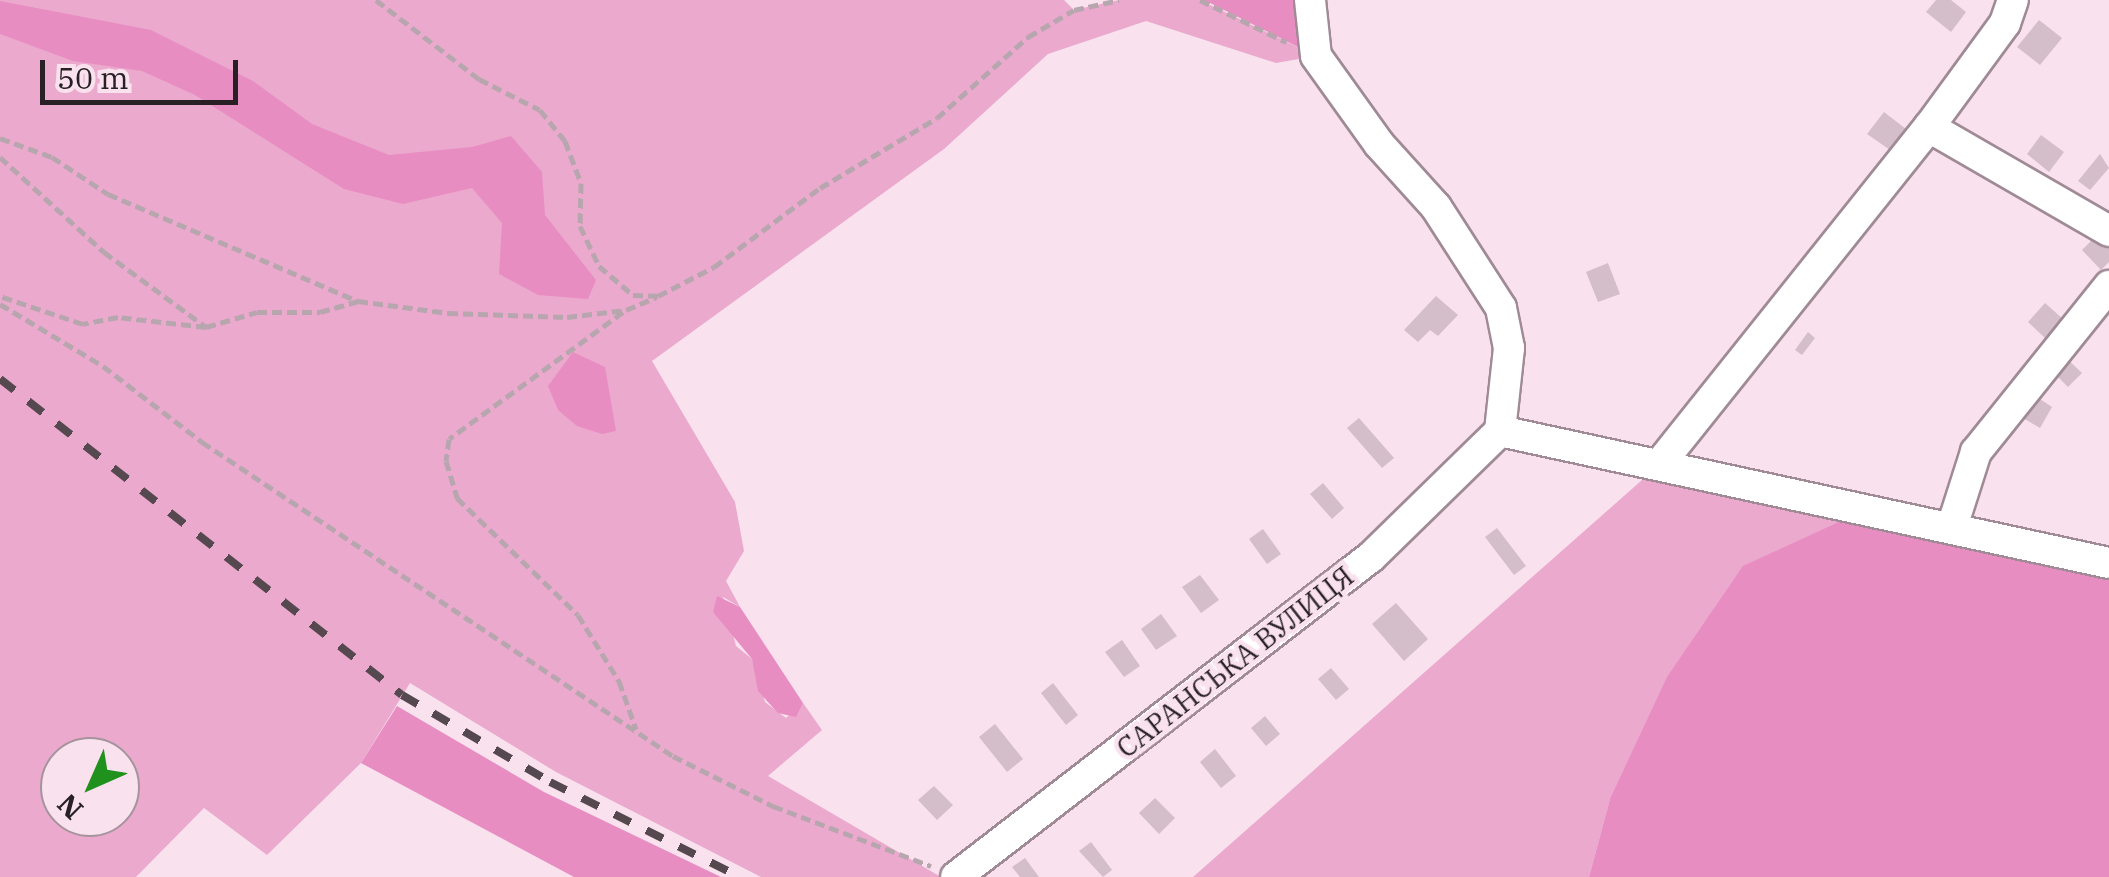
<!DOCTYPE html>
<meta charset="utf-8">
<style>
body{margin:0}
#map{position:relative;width:2109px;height:877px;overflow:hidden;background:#f9e2ee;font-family:"IBM Plex Serif",serif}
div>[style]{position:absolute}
.green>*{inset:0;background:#eba9cd}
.forest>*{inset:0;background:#e88dc2}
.building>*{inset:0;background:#d3bec9}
.path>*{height:5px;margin-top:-2.5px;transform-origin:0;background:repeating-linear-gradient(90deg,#b8a6af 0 10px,transparent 0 15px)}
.roads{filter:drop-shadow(2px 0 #9f8a95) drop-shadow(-2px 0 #9f8a95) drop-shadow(0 2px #9f8a95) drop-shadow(0 -2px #9f8a95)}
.minor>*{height:30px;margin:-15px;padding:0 15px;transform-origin:15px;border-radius:15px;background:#fff}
.rail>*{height:8px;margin-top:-4px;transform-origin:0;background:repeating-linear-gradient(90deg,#55494f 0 18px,transparent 0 36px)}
span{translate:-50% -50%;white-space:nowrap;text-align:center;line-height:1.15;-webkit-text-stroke:9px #f9e2ee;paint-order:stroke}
.street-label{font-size:28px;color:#282024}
.north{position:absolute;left:40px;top:737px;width:100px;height:100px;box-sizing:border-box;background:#f9e2ee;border:2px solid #a5949d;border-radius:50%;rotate:225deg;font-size:28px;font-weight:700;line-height:40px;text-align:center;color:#282024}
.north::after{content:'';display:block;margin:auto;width:35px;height:45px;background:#1f911c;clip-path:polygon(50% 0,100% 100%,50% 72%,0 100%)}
.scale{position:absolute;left:40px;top:60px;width:198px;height:45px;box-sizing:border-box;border:5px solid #282024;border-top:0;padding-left:12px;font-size:30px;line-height:35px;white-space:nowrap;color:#282024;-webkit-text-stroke:8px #f9e2ee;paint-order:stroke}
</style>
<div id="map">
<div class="green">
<div style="clip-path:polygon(evenodd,0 0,1064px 0,1074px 10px,1119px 0,1200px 0,1316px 56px,1276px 63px,1146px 21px,1048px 54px,944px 149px,652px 361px,735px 502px,744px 551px,726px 581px,740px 607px,723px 597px,736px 646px,752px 659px,765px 702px,786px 718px,803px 703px,822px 730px,768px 776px,941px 877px,761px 877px,556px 772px,410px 683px,361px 763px,267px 855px,204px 808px,136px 877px,0 877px,0 0,60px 757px,120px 757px,120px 817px,60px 817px,60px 757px)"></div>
<div style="clip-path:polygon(1659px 465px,1869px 508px,1610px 799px,1589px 877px,1193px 877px)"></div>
</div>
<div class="forest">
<div style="clip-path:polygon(1200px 0,1310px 0,1316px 56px,1210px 3px)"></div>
<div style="clip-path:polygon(0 1px,151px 30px,253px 81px,312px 124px,389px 155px,472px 147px,511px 136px,542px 172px,545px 215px,596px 280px,588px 299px,538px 295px,499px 274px,502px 223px,472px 188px,403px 204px,344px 189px,195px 95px,142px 71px,73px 61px,0 34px)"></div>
<div style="clip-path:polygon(573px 352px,605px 367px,616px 431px,602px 434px,577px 426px,558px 410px,548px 386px)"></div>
<div style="clip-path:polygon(1869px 508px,2109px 563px,2109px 877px,1589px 877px,1610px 799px,1667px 677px,1743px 566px)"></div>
<div style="clip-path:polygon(717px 596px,740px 607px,803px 703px,796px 717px,778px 713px,758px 691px,752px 659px,713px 612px)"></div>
<div style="clip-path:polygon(397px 706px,544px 792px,721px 877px,574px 877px,361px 763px)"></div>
</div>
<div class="building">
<div style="clip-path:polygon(1936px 0,1951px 0,1966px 12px,1951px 32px,1926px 12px)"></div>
<div style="clip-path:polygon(2039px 20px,2062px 38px,2040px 65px,2017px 47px)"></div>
<div style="clip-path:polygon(1884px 112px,1906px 129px,1890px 150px,1867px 134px)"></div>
<div style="clip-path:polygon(2041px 135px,2064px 152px,2049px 172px,2027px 154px)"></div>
<div style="clip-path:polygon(2100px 154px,2109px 168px,2090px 190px,2078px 181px)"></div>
<div style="clip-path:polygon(2101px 231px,2109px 239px,2109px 262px,2101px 270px,2082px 250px)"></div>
<div style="clip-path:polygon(1608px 263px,1620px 294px,1598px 302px,1586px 272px)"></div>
<div style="clip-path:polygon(1436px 296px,1458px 315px,1438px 336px,1430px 330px,1418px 342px,1404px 330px)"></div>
<div style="clip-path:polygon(2045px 303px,2063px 319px,2045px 338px,2028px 322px)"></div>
<div style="clip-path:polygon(1808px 332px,1815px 338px,1802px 355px,1795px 350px)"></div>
<div style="clip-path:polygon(2063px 355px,2082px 373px,2068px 387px,2050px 369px)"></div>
<div style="clip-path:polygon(2031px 393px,2052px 407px,2040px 428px,2018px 415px)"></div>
<div style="clip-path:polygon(1359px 418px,1394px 458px,1382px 468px,1347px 428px)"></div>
<div style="clip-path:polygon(1323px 483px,1344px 508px,1332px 519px,1310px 494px)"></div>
<div style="clip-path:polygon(1497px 528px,1526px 566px,1514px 575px,1485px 537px)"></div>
<div style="clip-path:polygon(1263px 529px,1281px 554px,1267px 564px,1249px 539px)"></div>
<div style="clip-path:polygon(1200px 575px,1219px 600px,1201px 613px,1182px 587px)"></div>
<div style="clip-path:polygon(1396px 603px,1428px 639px,1404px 661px,1372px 624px)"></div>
<div style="clip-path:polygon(1161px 614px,1177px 636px,1156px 650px,1141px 629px)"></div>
<div style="clip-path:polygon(1122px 640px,1140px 666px,1124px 677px,1105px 652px)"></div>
<div style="clip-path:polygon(1331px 668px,1349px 689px,1336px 700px,1318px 679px)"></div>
<div style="clip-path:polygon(1053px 683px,1078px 715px,1066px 725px,1041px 693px)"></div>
<div style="clip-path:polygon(1265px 716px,1280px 734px,1266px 746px,1251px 728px)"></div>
<div style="clip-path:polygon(995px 724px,1023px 759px,1007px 772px,979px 737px)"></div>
<div style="clip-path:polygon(1215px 749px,1236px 776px,1221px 788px,1200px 762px)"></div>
<div style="clip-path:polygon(934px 786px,953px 805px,937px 820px,918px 800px)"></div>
<div style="clip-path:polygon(1155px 798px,1175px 818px,1159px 834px,1139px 813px)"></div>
<div style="clip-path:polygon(1091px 842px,1112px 870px,1103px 877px,1079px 851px)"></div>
<div style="clip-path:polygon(1025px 858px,1039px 877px,1020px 877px,1012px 867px)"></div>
</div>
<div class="path">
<div style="left:376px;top:0;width:130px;rotate:37.5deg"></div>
<div style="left:479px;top:79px;width:68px;rotate:26.9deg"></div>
<div style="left:540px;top:110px;width:40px;rotate:51deg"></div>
<div style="left:565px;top:141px;width:45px;rotate:69.1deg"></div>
<div style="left:581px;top:183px;width:43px;rotate:91.3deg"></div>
<div style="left:580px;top:226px;width:44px;rotate:64.6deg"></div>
<div style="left:599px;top:266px;width:45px;rotate:40.5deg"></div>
<div style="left:633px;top:295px;width:25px;rotate:2deg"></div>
<div style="left:658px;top:296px;width:63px;rotate:-27.4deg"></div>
<div style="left:714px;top:267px;width:132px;rotate:-36.7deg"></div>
<div style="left:820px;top:188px;width:136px;rotate:-30.9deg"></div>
<div style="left:937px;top:118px;width:122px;rotate:-41.7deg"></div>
<div style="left:1028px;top:37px;width:53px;rotate:-30.4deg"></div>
<div style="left:1074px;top:10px;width:46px;rotate:-12.5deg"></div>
<div style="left:1200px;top:0;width:96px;rotate:26deg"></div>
<div style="left:0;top:138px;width:55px;rotate:20.1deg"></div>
<div style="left:52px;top:157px;width:67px;rotate:33.5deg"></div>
<div style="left:108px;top:194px;width:272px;rotate:23.2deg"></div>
<div style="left:358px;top:301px;width:91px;rotate:7.6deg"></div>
<div style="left:448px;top:313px;width:119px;rotate:1.9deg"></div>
<div style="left:567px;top:317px;width:59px;rotate:-6.8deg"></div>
<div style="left:626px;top:310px;width:33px;rotate:-23deg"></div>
<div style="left:0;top:157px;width:141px;rotate:42.4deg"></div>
<div style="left:104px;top:252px;width:127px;rotate:36.3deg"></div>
<div style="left:206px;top:327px;width:89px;rotate:-173.5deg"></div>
<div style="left:118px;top:317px;width:36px;rotate:169deg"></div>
<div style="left:83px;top:324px;width:88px;rotate:-161.4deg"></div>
<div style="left:0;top:304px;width:120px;rotate:31deg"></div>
<div style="left:103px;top:366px;width:125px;rotate:37.5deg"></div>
<div style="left:202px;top:442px;width:566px;rotate:33.69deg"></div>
<div style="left:673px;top:756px;width:112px;rotate:26.6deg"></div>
<div style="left:773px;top:806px;width:169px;rotate:20.8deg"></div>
<div style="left:623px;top:312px;width:215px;rotate:143.9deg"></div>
<div style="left:449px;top:439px;width:22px;rotate:98deg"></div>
<div style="left:446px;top:461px;width:39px;rotate:73deg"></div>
<div style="left:457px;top:498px;width:168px;rotate:44deg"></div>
<div style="left:578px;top:615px;width:78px;rotate:58.2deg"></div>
<div style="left:619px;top:681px;width:51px;rotate:70.5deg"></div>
<div style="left:206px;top:327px;width:53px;rotate:-16.4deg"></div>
<div style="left:257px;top:312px;width:63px"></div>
<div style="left:320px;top:312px;width:40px;rotate:-16deg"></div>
</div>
<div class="roads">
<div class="minor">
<div style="left:1310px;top:0;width:56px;rotate:83.9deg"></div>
<div style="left:1316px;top:56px;width:108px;rotate:54.4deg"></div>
<div style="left:1379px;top:144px;width:85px;rotate:47.9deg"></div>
<div style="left:1436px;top:207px;width:120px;rotate:57.2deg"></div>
<div style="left:1501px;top:308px;width:41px;rotate:78.7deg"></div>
<div style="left:1509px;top:348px;width:83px;rotate:96.2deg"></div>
<div style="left:1929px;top:127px;width:208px;rotate:30deg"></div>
<div style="left:1500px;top:431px;width:623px;rotate:12.23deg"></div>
<div style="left:1659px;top:465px;width:433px;rotate:-51.4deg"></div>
<div style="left:1929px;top:127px;width:129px;rotate:-53.8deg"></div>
<div style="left:2005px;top:23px;width:24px;rotate:-71deg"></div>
<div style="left:1952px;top:527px;width:79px;rotate:-72.3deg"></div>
<div style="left:1976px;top:452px;width:213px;rotate:-51.3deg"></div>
<div style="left:956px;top:877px;width:524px;rotate:-37.64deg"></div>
<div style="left:1371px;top:557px;width:180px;rotate:-44.3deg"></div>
</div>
</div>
<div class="rail">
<div style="left:0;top:379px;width:511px;rotate:38.17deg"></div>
<div style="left:402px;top:695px;width:172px;rotate:30.4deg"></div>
<div style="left:550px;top:782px;width:212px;rotate:26.6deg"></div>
</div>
<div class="street-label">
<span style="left:1235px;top:662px;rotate:-38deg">САРАНСЬКА ВУЛИЦЯ</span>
</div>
<div class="north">N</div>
<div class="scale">50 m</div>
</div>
